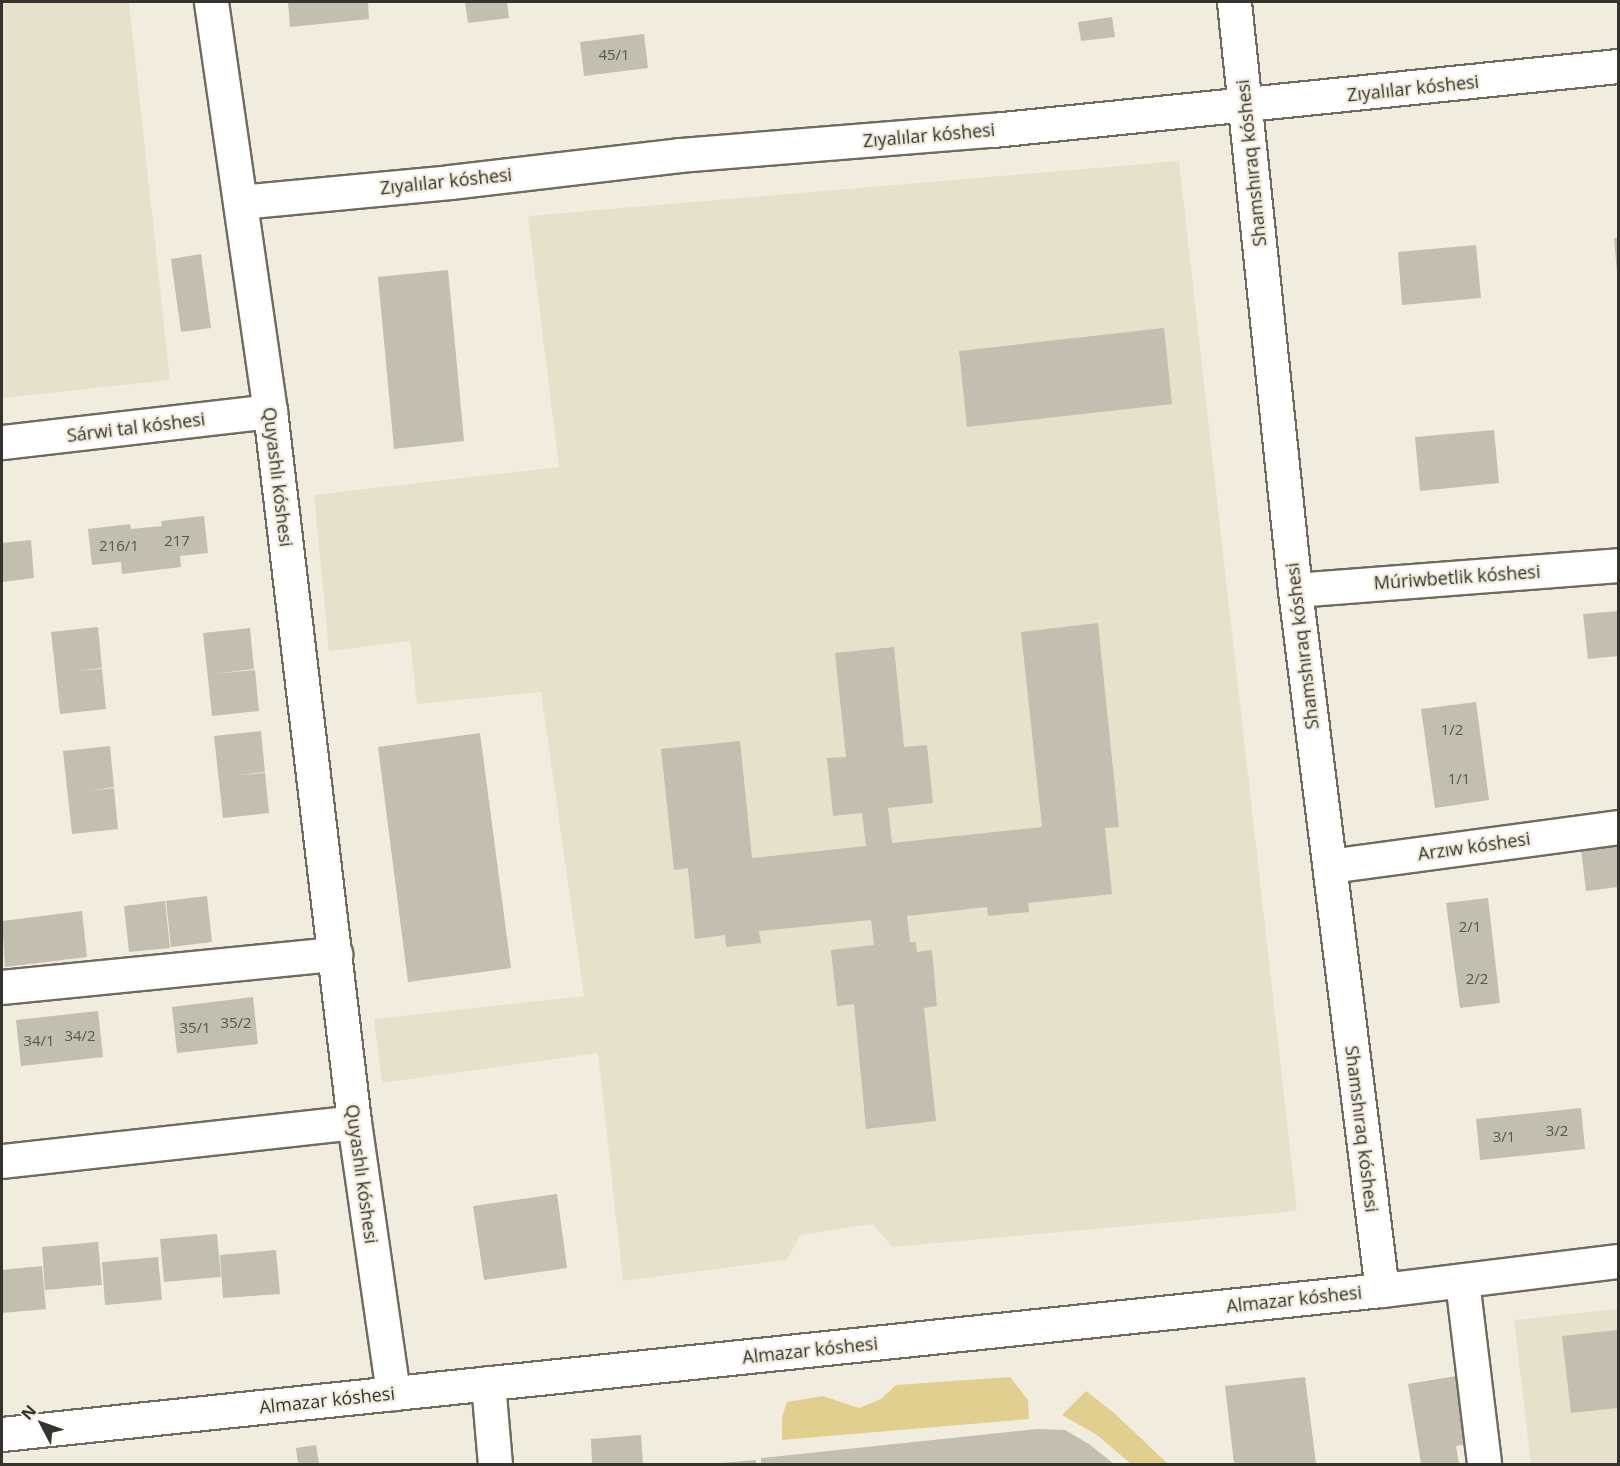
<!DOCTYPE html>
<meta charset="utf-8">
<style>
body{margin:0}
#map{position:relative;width:1620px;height:1466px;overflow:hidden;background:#f1edde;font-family:"Open Sans",sans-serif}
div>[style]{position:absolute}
.built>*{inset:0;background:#e6e1ca}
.green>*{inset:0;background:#e0cf8f}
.building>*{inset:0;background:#c2bfb0}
.roads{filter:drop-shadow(2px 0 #6f6c5f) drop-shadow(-2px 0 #6f6c5f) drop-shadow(0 2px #6f6c5f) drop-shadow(0 -2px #6f6c5f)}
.minor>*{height:33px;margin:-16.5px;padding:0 16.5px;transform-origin:16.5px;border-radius:16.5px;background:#fff}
span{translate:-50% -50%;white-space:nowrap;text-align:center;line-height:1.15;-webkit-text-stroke:4.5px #f1edde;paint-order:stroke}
.number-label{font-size:15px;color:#58564e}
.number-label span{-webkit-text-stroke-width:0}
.street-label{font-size:18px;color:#35332e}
.frame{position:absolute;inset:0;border:3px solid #35332e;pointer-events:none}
.north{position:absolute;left:12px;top:1394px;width:60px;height:60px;-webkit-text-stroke:4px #f1edde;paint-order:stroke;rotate:311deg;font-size:16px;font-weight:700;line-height:24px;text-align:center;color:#35332e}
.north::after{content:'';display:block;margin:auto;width:21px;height:27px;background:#35332e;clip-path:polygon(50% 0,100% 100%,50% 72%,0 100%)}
</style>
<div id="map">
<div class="built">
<div style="clip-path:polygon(2px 2px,129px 2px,170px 380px,2px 398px)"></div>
<div style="clip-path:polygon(1179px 161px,1297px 1211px,893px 1247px,872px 1224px,801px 1235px,786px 1260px,623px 1281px,598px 1053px,382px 1083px,374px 1019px,584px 996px,541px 692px,417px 704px,410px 641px,329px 651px,314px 495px,559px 467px,528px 216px)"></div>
<div style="clip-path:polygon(1618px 1309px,1618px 1464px,1531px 1464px,1514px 1320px)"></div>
</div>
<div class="green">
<div style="clip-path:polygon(1010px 1377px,1028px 1400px,1029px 1419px,782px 1440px,782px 1417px,787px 1402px,823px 1396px,859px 1408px,881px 1399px,896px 1385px)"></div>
<div style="clip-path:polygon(1086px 1391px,1113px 1412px,1168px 1464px,1131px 1464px,1097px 1435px,1062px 1415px)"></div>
</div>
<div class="building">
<div style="clip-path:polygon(288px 2px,368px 2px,369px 19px,290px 27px)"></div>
<div style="clip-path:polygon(465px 2px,507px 2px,509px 18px,468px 23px)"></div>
<div style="clip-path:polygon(1112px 17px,1115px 37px,1081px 41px,1078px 22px)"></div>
<div style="clip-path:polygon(644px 34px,648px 68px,584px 76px,580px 42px)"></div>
<div style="clip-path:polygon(1614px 238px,1618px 238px,1618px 272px,1617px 272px)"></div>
<div style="clip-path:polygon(1476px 245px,1481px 298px,1402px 305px,1398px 252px)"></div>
<div style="clip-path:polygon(201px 254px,211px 328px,181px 332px,171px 259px)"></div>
<div style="clip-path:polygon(448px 270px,464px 441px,394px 449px,378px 277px)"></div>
<div style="clip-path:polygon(1164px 328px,1172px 404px,967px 427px,959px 351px)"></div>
<div style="clip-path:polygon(1494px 430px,1499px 483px,1420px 491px,1415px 437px)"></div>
<div style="clip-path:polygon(204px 516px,208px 553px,180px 556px,181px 567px,122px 574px,121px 562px,92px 565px,88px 529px,130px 524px,131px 529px,162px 526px,161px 521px)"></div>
<div style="clip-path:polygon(31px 540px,34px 578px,2px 582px,2px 543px)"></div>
<div style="clip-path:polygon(1618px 611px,1618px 656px,1588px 659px,1583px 614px)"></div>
<div style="clip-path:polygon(1098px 623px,1119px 827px,1105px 828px,1112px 894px,1028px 903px,1029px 912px,988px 916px,987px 907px,907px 916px,910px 942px,916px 942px,917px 952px,932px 950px,937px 1006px,924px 1008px,936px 1121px,866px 1129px,854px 1004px,837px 1006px,831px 950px,874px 945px,871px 920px,759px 931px,761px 943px,726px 947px,725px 935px,695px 939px,688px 868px,674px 870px,661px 749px,740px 741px,752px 858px,866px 846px,862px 813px,833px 816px,827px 758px,846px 757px,835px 653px,894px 647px,904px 747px,927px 745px,933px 803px,888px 808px,892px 843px,1042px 827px,1021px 632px)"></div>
<div style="clip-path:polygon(98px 627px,102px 668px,76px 671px,102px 669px,106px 709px,60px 714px,51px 632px)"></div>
<div style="clip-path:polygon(250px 628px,254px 669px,212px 674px,255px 670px,259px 711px,212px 716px,203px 633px)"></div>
<div style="clip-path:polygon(1476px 702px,1489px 800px,1435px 808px,1421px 709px)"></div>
<div style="clip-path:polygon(261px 731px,265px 772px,239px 775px,265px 773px,269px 813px,223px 818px,214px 736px)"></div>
<div style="clip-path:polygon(480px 733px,511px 968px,408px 982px,378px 747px)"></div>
<div style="clip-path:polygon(110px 746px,114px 787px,88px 791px,114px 788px,118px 829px,72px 834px,63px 751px)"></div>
<div style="clip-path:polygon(1618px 845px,1618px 887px,1586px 891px,1581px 849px)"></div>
<div style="clip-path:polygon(207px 896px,212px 942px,171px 947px,166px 901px)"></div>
<div style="clip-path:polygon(1488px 898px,1500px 1003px,1460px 1008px,1446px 903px)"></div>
<div style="clip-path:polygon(165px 901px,170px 948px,129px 952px,124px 906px)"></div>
<div style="clip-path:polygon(82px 911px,87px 957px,5px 967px,2px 921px)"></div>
<div style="clip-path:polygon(253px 997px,258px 1044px,177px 1053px,172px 1007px)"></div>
<div style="clip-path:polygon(98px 1011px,103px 1057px,21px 1066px,16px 1020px)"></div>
<div style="clip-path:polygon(1581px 1108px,1585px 1149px,1480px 1160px,1476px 1119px)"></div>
<div style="clip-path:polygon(557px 1194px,567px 1268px,484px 1280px,473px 1206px)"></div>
<div style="clip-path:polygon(217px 1234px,221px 1277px,164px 1282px,160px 1239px)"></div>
<div style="clip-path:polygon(98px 1242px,102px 1285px,45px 1290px,42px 1247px)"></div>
<div style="clip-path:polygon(276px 1250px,280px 1294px,223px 1298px,220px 1255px)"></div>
<div style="clip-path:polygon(158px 1257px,162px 1300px,105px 1305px,102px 1262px)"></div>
<div style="clip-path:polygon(42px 1266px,46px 1309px,2px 1313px,2px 1270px)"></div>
<div style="clip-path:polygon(1618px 1330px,1618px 1408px,1571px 1413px,1562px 1336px)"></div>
<div style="clip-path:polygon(1456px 1376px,1467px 1444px,1456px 1446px,1459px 1464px,1421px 1464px,1408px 1384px)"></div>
<div style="clip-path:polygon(1305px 1377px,1316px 1464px,1234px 1464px,1225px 1386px)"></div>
<div style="clip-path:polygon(1037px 1429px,1065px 1430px,1089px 1444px,1114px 1464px,761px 1464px,761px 1458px)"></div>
<div style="clip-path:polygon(641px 1435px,643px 1464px,592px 1464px,591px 1439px)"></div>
<div style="clip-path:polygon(316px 1445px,319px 1463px,298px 1464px,296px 1448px)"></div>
<div style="clip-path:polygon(756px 1460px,756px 1464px,721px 1464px,721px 1463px)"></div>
</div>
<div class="roads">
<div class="minor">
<div style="left:211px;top:2px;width:413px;rotate:81.8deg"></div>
<div style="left:270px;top:411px;width:716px;rotate:83.26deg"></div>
<div style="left:354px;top:1122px;width:274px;rotate:81.8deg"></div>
<div style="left:1234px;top:2px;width:591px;rotate:84.08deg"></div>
<div style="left:1295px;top:590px;width:705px;rotate:82.92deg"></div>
<div style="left:240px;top:202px;width:211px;rotate:-5.4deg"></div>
<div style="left:450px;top:182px;width:231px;rotate:-6.7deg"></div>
<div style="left:679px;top:155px;width:315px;rotate:-4.6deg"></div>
<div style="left:993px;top:130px;width:628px;rotate:-5.85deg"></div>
<div style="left:2px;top:442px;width:270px;rotate:-6.6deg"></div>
<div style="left:1295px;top:590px;width:324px;rotate:-4.4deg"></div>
<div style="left:1330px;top:866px;width:291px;rotate:-7.7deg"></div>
<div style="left:2px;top:987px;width:335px;rotate:-5.7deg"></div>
<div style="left:2px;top:1161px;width:354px;rotate:-6.3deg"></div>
<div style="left:1462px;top:1281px;width:184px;rotate:83.1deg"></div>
<div style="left:488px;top:1383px;width:81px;rotate:85.1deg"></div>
<div style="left:2px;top:1434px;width:1387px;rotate:-5.96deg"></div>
<div style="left:1382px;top:1290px;width:238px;rotate:-7deg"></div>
</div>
</div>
<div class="number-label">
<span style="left:614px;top:55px">45/1</span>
<span style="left:177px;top:541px">217</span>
<span style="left:119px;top:546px">216/1</span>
<span style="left:1452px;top:730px">1/2</span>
<span style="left:1459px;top:779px">1/1</span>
<span style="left:1470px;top:927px">2/1</span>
<span style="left:1477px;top:979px">2/2</span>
<span style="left:236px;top:1023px">35/2</span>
<span style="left:195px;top:1028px">35/1</span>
<span style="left:80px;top:1036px">34/2</span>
<span style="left:39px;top:1041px">34/1</span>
<span style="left:1557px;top:1131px">3/2</span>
<span style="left:1504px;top:1137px">3/1</span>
</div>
<div class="street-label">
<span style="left:1413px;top:88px;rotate:-6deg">Zıyalılar kóshesi</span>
<span style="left:929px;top:135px;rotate:-5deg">Zıyalılar kóshesi</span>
<span style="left:1251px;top:163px;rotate:-96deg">Shamshıraq kóshesi</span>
<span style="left:446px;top:181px;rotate:-6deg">Zıyalılar kóshesi</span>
<span style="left:136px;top:427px;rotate:-7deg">Sárwi tal kóshesi</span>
<span style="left:278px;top:477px;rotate:83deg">Quyashlı kóshesi</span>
<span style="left:1457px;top:577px;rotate:-4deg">Múriwbetlik kóshesi</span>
<span style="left:1302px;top:646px;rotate:-97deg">Shamshıraq kóshesi</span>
<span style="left:1474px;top:846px;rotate:-8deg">Arzıw kóshesi</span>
<span style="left:1362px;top:1129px;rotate:83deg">Shamshıraq kóshesi</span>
<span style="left:362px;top:1174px;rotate:82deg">Quyashlı kóshesi</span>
<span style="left:1294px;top:1299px;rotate:-6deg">Almazar kóshesi</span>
<span style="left:810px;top:1350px;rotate:-6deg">Almazar kóshesi</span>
<span style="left:327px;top:1400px;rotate:-6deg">Almazar kóshesi</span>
</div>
<div class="frame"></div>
<div class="north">N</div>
</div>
